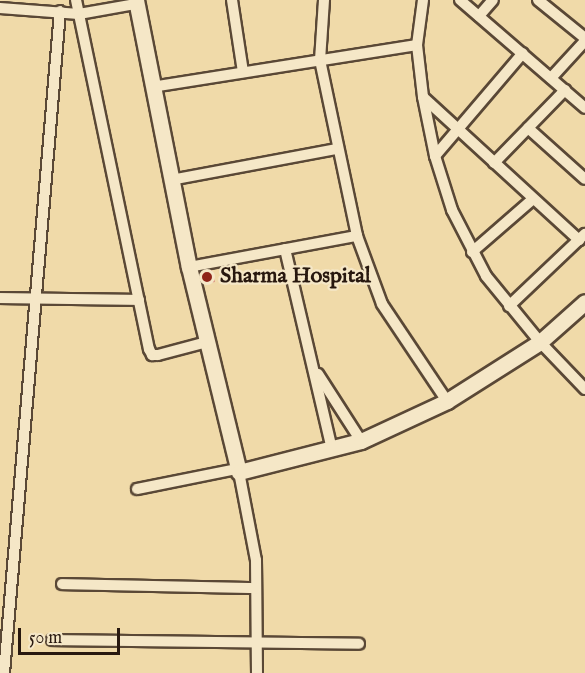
<!DOCTYPE html>
<style>
body{margin:0}
#map{position:relative;width:585px;height:673px;overflow:hidden;background:#f0daa9;font-family:"IM FELL English",serif}
div>[style]{position:absolute}
.building>*{inset:0;background:#da9383}
.roads{filter:drop-shadow(2px 0 #5a4836) drop-shadow(-2px 0 #5a4836) drop-shadow(0 2px #5a4836) drop-shadow(0 -2px #5a4836)}
.street>*{height:10px;margin:-5px;padding:0 5px;transform-origin:5px;border-radius:5px;background:#f5e7c7}
.secondary>*{height:15px;margin:-7.5px;padding:0 7.5px;transform-origin:7.5px;border-radius:7.5px;background:#f5e7c7}
.dots>*{width:16px;height:16px;translate:-50% -50%;box-sizing:border-box;border:3px solid #f5e7c7;border-radius:50%}
span{translate:-50% -50%;white-space:nowrap;text-align:center;line-height:1.15;-webkit-text-stroke:4.5px #f5e7c7;paint-order:stroke}
.poi-label{font-size:22px;color:#28180f;font-weight:700}
.left{translate:0 -50%;text-align:left}
.scale{position:absolute;left:18px;top:628px;width:102px;height:27px;box-sizing:border-box;border:3px solid #28180f;border-top:0;padding-left:8px;font-size:18px;line-height:21px;white-space:nowrap;color:#28180f;-webkit-text-stroke:4px #f5e7c7;paint-order:stroke}
</style>
<div id="map">
<div class="building">
<div style="clip-path:polygon(212px 270px,215px 282px,203px 284px,200px 273px)"></div>
</div>
<div class="roads">
<div class="street">
<div style="left:76px;top:0;width:357px;rotate:78.2deg"></div>
<div style="left:149px;top:349px;width:7px;rotate:63deg"></div>
<div style="left:152px;top:355px;width:6px"></div>
<div style="left:158px;top:355px;width:51px;rotate:-14.9deg"></div>
<div style="left:232px;top:0;width:73px;rotate:81.3deg"></div>
<div style="left:324px;top:0;width:60px;rotate:93.8deg"></div>
<div style="left:320px;top:60px;width:180px;rotate:78.1deg"></div>
<div style="left:357px;top:236px;width:72px;rotate:69.8deg"></div>
<div style="left:382px;top:304px;width:117px;rotate:56.2deg"></div>
<div style="left:423px;top:0;width:45px;rotate:97.6deg"></div>
<div style="left:417px;top:45px;width:52px;rotate:83.4deg"></div>
<div style="left:423px;top:97px;width:60px;rotate:78.5deg"></div>
<div style="left:435px;top:156px;width:57px;rotate:72.5deg"></div>
<div style="left:452px;top:210px;width:74px;rotate:62.7deg"></div>
<div style="left:486px;top:276px;width:85px;rotate:50.7deg"></div>
<div style="left:540px;top:342px;width:65px;rotate:46.2deg"></div>
<div style="left:460px;top:0;width:165px;rotate:40.8deg"></div>
<div style="left:538px;top:0;width:60px;rotate:39deg"></div>
<div style="left:0;top:8px;width:79px;rotate:4.3deg"></div>
<div style="left:79px;top:14px;width:58px;rotate:-10deg"></div>
<div style="left:479px;top:16px;width:21px;rotate:-49deg"></div>
<div style="left:551px;top:78px;width:50px;rotate:-47.4deg"></div>
<div style="left:152px;top:87px;width:268px;rotate:-9deg"></div>
<div style="left:423px;top:97px;width:212px;rotate:42.5deg"></div>
<div style="left:528px;top:128px;width:76px;rotate:41.8deg"></div>
<div style="left:435px;top:156px;width:135px;rotate:-49.5deg"></div>
<div style="left:494px;top:163px;width:102px;rotate:-45.8deg"></div>
<div style="left:171px;top:180px;width:168px;rotate:-10.6deg"></div>
<div style="left:285px;top:249px;width:206px;rotate:76.8deg"></div>
<div style="left:472px;top:252px;width:81px;rotate:-41deg"></div>
<div style="left:189px;top:267px;width:171px;rotate:-10.5deg"></div>
<div style="left:0;top:298px;width:139px;rotate:0.8deg"></div>
<div style="left:509px;top:306px;width:105px;rotate:-43.5deg"></div>
<div style="left:318px;top:374px;width:80px;rotate:57.3deg"></div>
<div style="left:239px;top:472px;width:90px;rotate:79.1deg"></div>
<div style="left:256px;top:560px;width:113px;rotate:89.5deg"></div>
<div style="left:137px;top:489px;width:101px;rotate:-11.4deg"></div>
<div style="left:62px;top:584px;width:194px;rotate:1.2deg"></div>
<div style="left:52px;top:640px;width:307px;rotate:0.7deg"></div>
<div style="left:4px;top:673px;width:664px;rotate:-85.16deg"></div>
</div>
<div class="secondary">
<div style="left:136px;top:0;width:272px;rotate:78.8deg"></div>
<div style="left:189px;top:267px;width:211px;rotate:76.3deg"></div>
<div style="left:239px;top:472px;width:126px;rotate:-14.3deg"></div>
<div style="left:361px;top:441px;width:95px;rotate:-24.9deg"></div>
<div style="left:447px;top:401px;width:110px;rotate:-32.4deg"></div>
<div style="left:540px;top:342px;width:60px;rotate:-41.6deg"></div>
</div>
</div>
<div class="dots">
<div style="left:207px;top:277px;background:#8f2418"></div>
</div>
<div class="poi-label">
<span class="left" style="left:220px;top:277px">Sharma Hospital</span>
</div>
<div class="scale">50 m</div>
</div>
